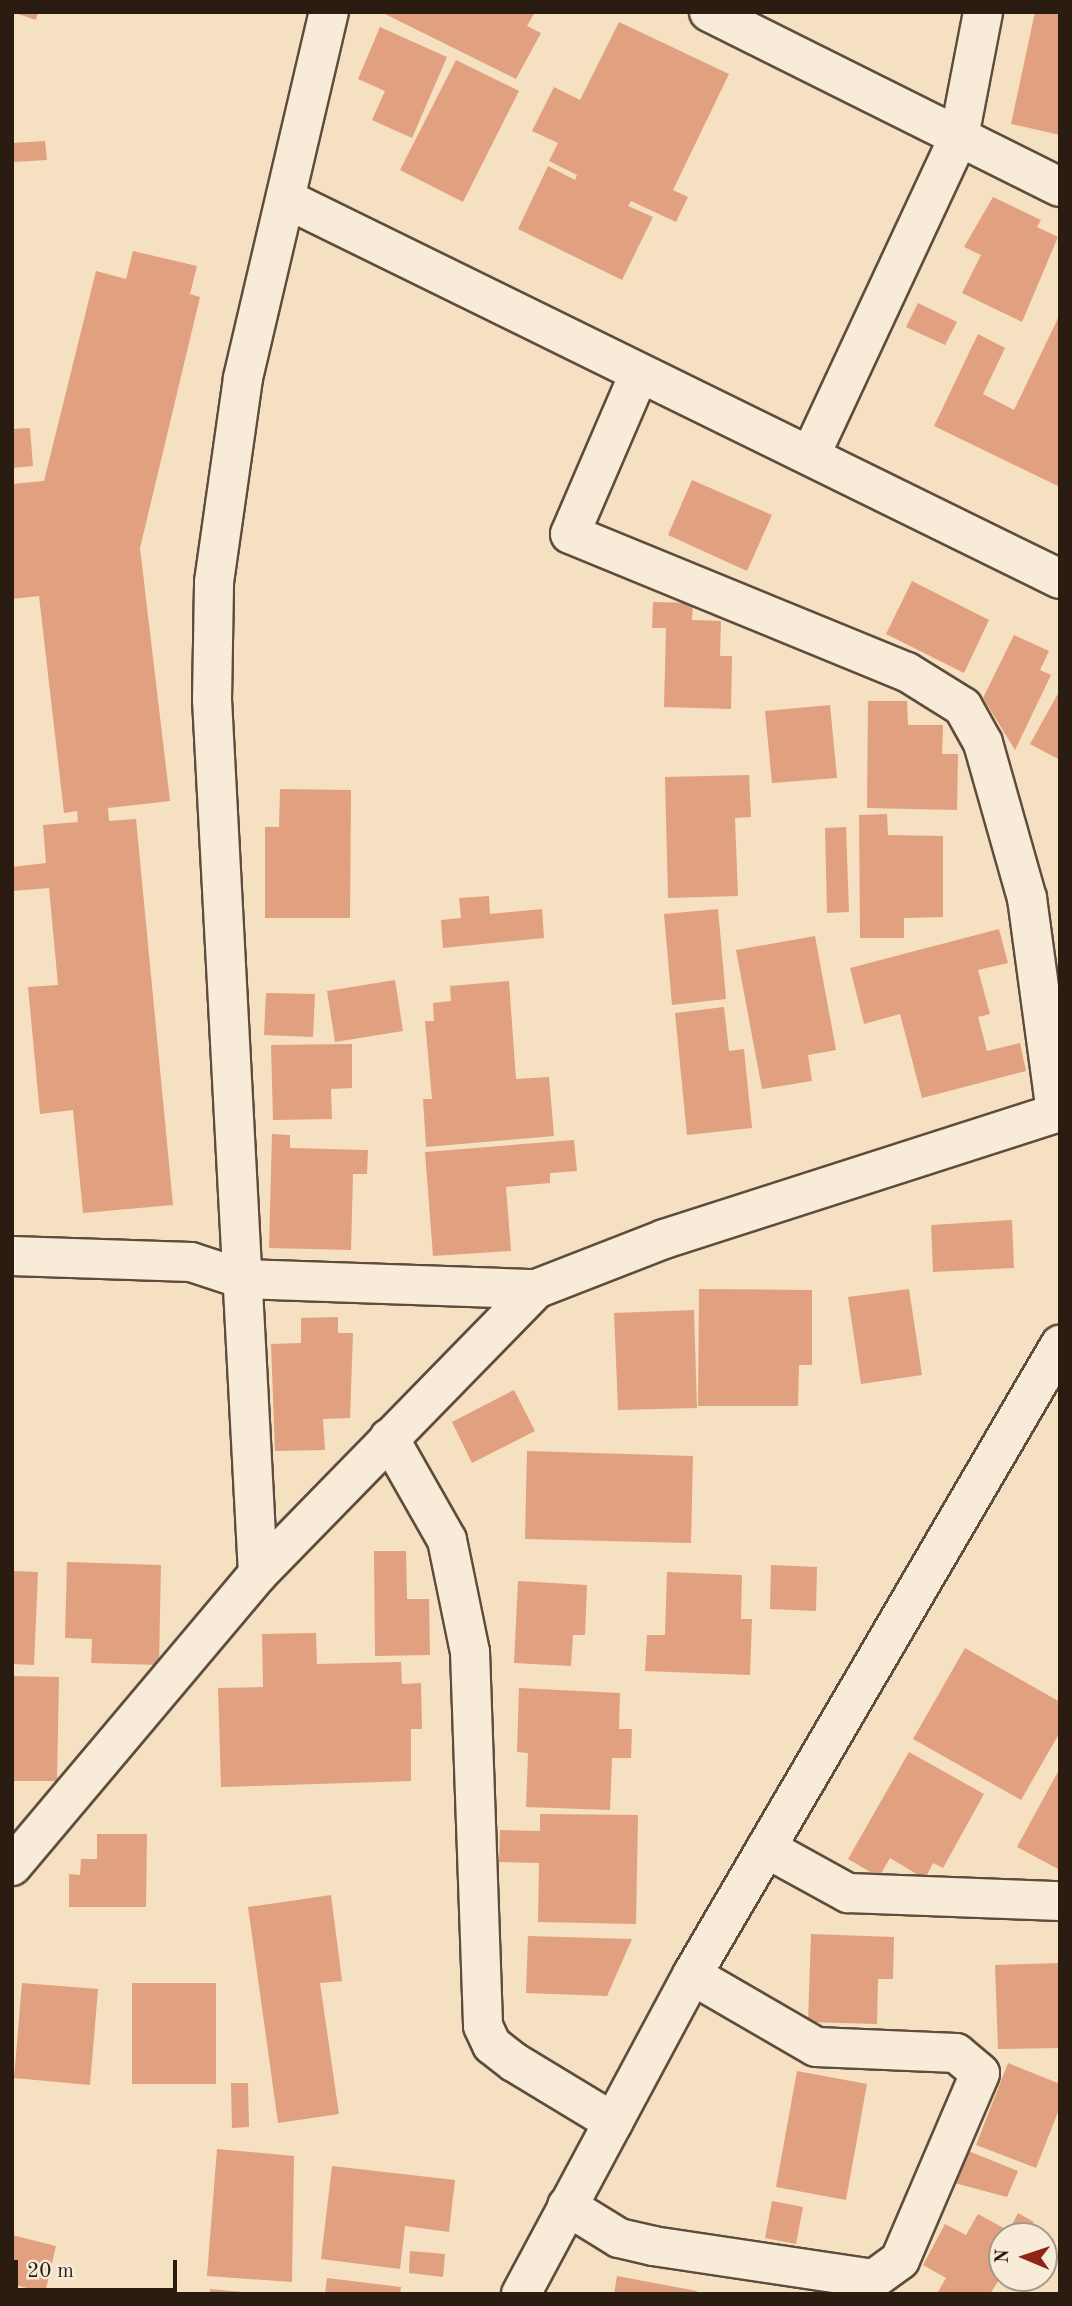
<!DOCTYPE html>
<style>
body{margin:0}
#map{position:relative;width:1072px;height:2306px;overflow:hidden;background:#f5e0c2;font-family:"Old Standard TT",serif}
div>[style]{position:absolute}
.building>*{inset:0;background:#e1a07f}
.roads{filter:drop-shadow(2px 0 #5e4d3e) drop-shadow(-2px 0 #5e4d3e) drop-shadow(0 2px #5e4d3e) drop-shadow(0 -2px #5e4d3e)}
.minor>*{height:38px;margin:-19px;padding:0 19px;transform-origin:19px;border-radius:19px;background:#f8ebd7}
span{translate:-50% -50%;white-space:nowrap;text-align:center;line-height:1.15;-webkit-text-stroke:6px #f8ebd7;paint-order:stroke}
.frame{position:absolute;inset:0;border:14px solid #2b1c12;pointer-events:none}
.north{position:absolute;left:988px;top:2222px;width:70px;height:70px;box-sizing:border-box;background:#f8ebd7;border:2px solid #a69888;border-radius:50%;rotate:272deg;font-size:19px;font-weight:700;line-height:28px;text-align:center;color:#2b1c12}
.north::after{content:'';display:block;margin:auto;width:24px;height:32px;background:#8f2418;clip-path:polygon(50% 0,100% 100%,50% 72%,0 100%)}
.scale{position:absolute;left:14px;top:2260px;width:163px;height:32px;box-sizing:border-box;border:4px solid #2b1c12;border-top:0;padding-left:9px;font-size:21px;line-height:24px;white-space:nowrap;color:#2b1c12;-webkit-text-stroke:5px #f8ebd7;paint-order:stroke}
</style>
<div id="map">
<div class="building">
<div style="clip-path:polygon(12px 12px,38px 12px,36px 20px)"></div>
<div style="clip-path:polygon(381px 12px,535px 12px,527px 26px,541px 33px,516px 79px)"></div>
<div style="clip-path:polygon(1035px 12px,1060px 12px,1060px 135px,1011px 124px)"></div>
<div style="clip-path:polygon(619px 22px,729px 74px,673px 190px,688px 197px,676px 222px,631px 201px,628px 206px,653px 217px,622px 280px,518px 229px,548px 166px,575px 180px,577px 175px,549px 161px,558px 143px,532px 131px,554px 87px,580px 100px)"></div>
<div style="clip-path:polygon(380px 27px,447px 57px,412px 138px,372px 120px,385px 91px,358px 79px)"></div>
<div style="clip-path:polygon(456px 60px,519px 91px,463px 202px,400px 170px)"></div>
<div style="clip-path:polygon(45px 141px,47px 160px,12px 162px,12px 143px)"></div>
<div style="clip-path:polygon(993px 197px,1041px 220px,1037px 227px,1058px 237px,1022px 322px,962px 293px,981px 255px,964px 247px)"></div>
<div style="clip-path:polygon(133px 251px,197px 266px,190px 294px,200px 297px,140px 548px,170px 801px,108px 808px,109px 821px,136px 819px,173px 1205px,83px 1213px,73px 1110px,40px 1114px,28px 987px,58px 985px,49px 888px,12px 891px,12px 867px,46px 863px,43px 825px,78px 822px,77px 811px,64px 813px,39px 596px,12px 599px,12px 484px,44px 481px,96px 271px,126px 279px)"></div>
<div style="clip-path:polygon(918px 303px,957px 322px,945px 345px,906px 327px)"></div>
<div style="clip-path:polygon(1060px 314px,1060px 487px,934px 426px,978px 334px,1005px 348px,983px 394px,1014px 410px)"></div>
<div style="clip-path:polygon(30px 428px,33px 466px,12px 468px,12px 429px)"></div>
<div style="clip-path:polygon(692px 480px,772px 515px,747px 571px,668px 535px)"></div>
<div style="clip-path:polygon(912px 581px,989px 620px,964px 673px,886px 634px)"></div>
<div style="clip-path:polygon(653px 602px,693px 603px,692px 620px,721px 621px,720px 656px,732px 656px,731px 709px,664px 707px,666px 628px,652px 628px)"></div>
<div style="clip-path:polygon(1014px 635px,1049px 651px,1040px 670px,1051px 675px,1015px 750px,983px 698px)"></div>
<div style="clip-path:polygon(1060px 690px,1060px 760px,1030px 744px)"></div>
<div style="clip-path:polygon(868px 701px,907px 701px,908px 725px,943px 725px,942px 754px,958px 754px,957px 810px,867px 808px)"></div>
<div style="clip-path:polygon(830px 705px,837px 778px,772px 783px,765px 711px)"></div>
<div style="clip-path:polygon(749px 775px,751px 817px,735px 818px,738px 896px,668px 898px,665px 777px)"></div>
<div style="clip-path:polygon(280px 789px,351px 790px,350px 918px,265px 918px,265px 827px,279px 827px)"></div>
<div style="clip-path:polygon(887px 814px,888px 835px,943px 836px,943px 917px,904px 918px,904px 938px,860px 938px,859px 815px)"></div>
<div style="clip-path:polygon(846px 827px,849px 912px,827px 913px,825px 828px)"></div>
<div style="clip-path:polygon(489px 896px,490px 914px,542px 909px,544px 938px,443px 948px,441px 920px,461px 918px,459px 898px)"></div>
<div style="clip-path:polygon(718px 909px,726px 999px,672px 1005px,664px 914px)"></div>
<div style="clip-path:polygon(999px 929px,1008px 963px,978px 970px,990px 1014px,978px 1017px,987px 1051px,1020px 1043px,1026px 1071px,922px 1098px,900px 1014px,864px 1024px,850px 968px)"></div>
<div style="clip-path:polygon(815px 936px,836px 1050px,808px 1055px,812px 1081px,762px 1089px,736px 950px)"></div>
<div style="clip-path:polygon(395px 980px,403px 1031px,335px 1042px,327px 991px)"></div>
<div style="clip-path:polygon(509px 981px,516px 1079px,549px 1077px,554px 1136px,426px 1147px,423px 1099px,432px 1099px,425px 1021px,434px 1021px,433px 1003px,451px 1001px,450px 986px)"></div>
<div style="clip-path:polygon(266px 993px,315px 994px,313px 1037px,264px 1035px)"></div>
<div style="clip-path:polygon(724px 1007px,729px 1051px,744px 1049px,752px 1128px,687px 1135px,675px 1013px)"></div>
<div style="clip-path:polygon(352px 1044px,352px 1088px,331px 1089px,332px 1119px,273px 1120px,271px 1045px)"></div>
<div style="clip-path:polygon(272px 1134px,290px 1135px,290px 1148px,368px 1150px,367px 1174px,353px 1174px,351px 1250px,269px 1248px)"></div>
<div style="clip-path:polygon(574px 1140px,577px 1171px,550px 1173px,550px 1183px,506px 1187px,511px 1251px,433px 1256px,425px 1152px)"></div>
<div style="clip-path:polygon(1012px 1220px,1014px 1268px,933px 1272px,931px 1225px)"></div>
<div style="clip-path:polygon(699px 1289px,812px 1290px,812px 1365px,799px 1365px,798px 1406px,698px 1406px)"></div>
<div style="clip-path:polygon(909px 1289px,922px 1375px,861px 1384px,848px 1297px)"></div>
<div style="clip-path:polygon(694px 1310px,697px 1408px,618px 1410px,614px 1313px)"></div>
<div style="clip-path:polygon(338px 1317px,338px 1333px,353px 1333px,350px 1418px,323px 1419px,325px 1450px,275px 1451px,271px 1344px,301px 1343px,301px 1318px)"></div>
<div style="clip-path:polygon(514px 1390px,535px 1431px,472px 1463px,452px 1422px)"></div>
<div style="clip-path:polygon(527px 1451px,693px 1456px,691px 1543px,525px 1539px)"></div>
<div style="clip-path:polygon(374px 1551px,406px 1551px,407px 1599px,429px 1599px,430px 1655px,375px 1656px)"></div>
<div style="clip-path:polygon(67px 1562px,161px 1565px,159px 1665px,91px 1663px,92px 1639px,65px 1638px)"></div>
<div style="clip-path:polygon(771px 1565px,817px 1567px,816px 1611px,770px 1609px)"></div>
<div style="clip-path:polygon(12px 1571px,38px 1572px,34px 1665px,12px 1664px)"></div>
<div style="clip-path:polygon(667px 1572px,742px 1575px,741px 1619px,752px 1619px,750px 1675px,645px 1671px,647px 1635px,665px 1635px)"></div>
<div style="clip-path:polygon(518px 1581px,587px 1585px,585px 1635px,573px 1635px,571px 1666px,514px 1663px)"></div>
<div style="clip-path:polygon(316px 1633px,317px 1664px,401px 1662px,402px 1684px,421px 1683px,422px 1729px,411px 1729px,411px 1781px,221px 1787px,218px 1688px,263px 1687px,262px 1634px)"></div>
<div style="clip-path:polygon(965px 1648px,1060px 1702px,1060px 1732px,1021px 1800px,913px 1739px)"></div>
<div style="clip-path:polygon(12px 1676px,59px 1677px,57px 1781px,12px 1781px)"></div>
<div style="clip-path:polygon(519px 1688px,620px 1693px,619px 1729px,632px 1729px,631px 1758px,612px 1758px,610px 1810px,526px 1807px,528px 1753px,517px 1752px)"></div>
<div style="clip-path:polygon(909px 1752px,984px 1794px,943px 1868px,933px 1863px,925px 1879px,890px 1858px,879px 1877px,848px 1859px)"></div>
<div style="clip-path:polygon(1060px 1768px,1060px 1870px,1017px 1847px)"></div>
<div style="clip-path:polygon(540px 1814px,638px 1815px,636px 1924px,538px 1922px,539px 1863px,499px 1862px,500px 1830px,540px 1831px)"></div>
<div style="clip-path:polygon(97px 1834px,147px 1834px,146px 1907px,69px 1907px,69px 1874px,80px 1875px,81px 1859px,97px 1859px)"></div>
<div style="clip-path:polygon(331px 1895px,342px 1981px,320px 1983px,339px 2114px,278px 2123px,248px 1907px)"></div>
<div style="clip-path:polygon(811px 1934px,894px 1937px,893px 1979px,878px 1979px,877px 2024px,808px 2022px)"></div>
<div style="clip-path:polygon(528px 1936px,632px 1939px,607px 1996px,526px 1993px)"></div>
<div style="clip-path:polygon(1060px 1963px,1060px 2048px,998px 2049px,995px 1965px)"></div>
<div style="clip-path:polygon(22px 1983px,98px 1989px,90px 2085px,14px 2078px)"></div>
<div style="clip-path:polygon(132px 1983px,216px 1983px,216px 2084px,132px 2084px)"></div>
<div style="clip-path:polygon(1008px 2063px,1060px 2084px,1060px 2107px,1036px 2168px,976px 2145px)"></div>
<div style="clip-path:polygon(797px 2071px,867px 2084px,846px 2200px,776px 2187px)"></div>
<div style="clip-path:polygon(231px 2083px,248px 2083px,249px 2127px,232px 2128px)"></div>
<div style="clip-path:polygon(961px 2148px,1018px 2171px,1007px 2197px,947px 2181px)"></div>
<div style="clip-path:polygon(217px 2149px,294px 2156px,292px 2282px,207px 2276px)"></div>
<div style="clip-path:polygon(332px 2166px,455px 2180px,449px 2232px,405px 2226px,400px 2269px,321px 2259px)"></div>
<div style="clip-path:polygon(772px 2201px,803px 2207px,796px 2244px,765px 2238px)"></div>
<div style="clip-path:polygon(1018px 2213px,1034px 2222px,1026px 2236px,1002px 2236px,1002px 2275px,990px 2294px,938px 2292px,946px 2278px,923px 2265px,945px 2224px,966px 2235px,978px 2214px,1009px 2231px)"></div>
<div style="clip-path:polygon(12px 2235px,56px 2246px,45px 2293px,12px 2284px)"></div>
<div style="clip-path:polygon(410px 2251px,445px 2254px,443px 2277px,409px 2273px)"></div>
<div style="clip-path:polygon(617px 2276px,697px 2291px,696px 2294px,614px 2294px)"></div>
<div style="clip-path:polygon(327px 2278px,401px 2287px,400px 2294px,325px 2294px)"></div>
<div style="clip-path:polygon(210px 2289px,242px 2292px,242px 2294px,210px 2294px)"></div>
</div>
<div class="roads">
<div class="minor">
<div style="left:709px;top:12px;width:392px;rotate:26.5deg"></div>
<div style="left:286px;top:199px;width:862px;rotate:26.15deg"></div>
<div style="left:639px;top:374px;width:174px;rotate:113.3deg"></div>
<div style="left:570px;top:534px;width:364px;rotate:22.3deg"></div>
<div style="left:907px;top:672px;width:66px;rotate:32deg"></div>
<div style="left:963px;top:707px;width:41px;rotate:60.9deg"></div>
<div style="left:983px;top:743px;width:161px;rotate:74.2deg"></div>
<div style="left:1027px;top:898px;width:217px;rotate:82.3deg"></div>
<div style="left:811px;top:454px;width:350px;rotate:-65deg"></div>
<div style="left:959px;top:137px;width:127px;rotate:-79.1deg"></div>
<div style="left:12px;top:1256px;width:179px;rotate:1.9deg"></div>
<div style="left:191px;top:1262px;width:55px;rotate:18.1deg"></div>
<div style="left:243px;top:1279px;width:293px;rotate:2deg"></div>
<div style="left:389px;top:1438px;width:117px;rotate:60.4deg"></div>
<div style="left:447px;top:1540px;width:114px;rotate:78.4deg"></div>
<div style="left:470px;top:1652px;width:374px;rotate:88deg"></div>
<div style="left:483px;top:2026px;width:21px;rotate:65deg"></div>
<div style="left:492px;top:2045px;width:28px;rotate:38deg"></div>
<div style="left:514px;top:2062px;width:116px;rotate:31.2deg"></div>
<div style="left:258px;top:1574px;width:875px;rotate:-93.01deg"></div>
<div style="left:212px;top:700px;width:118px;rotate:-89deg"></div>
<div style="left:214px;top:582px;width:206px;rotate:-81.9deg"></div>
<div style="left:243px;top:378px;width:376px;rotate:-76.8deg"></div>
<div style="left:766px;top:1848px;width:94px;rotate:28.8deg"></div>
<div style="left:848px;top:1893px;width:212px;rotate:2.2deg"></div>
<div style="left:12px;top:1866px;width:382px;rotate:-49.9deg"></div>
<div style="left:258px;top:1574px;width:398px;rotate:-45.7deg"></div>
<div style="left:536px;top:1289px;width:137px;rotate:-21.3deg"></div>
<div style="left:664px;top:1239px;width:416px;rotate:-17.8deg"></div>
<div style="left:567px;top:2206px;width:61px;rotate:31.6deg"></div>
<div style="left:619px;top:2238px;width:35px;rotate:13deg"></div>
<div style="left:653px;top:2246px;width:223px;rotate:8.5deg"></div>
<div style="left:874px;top:2279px;width:32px;rotate:-36deg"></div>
<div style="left:900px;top:2260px;width:203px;rotate:-66.8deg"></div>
<div style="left:980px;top:2073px;width:31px;rotate:-140deg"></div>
<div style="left:956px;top:2053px;width:140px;rotate:-177.5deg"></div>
<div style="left:816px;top:2047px;width:143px;rotate:-149.9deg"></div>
<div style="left:521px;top:2294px;width:362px;rotate:-61.8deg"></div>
<div style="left:692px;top:1975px;width:730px;rotate:-59.71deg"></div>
</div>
</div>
<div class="frame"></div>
<div class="north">N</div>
<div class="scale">20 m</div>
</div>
